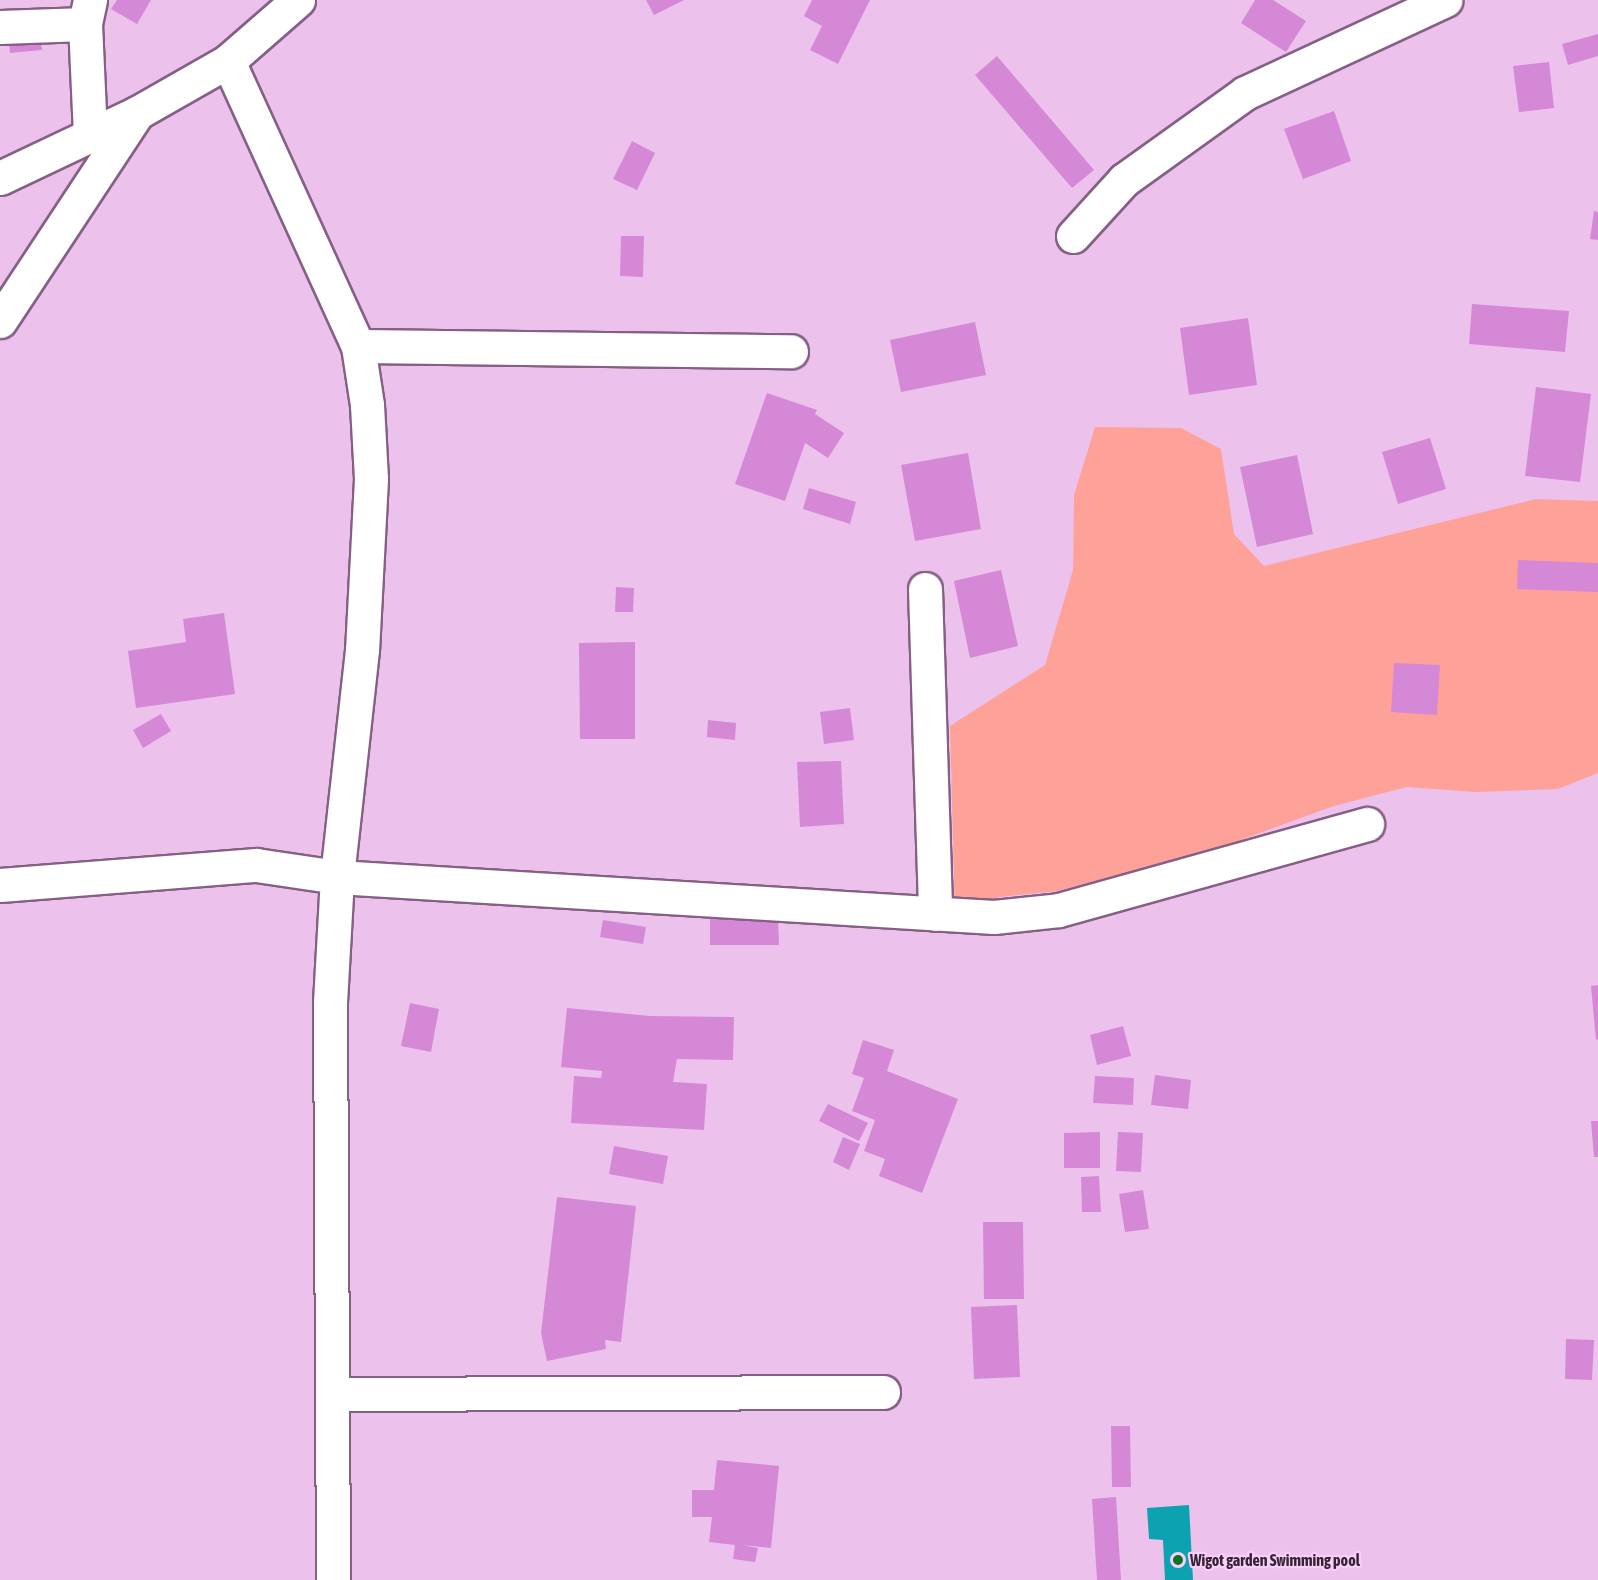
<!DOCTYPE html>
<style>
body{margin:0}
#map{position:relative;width:1598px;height:1580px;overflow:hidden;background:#ecc2ec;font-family:"Asap Condensed",sans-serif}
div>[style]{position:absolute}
.green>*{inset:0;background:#fea299}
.water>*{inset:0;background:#0da2b0}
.building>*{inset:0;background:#d588d6}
.roads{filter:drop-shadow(2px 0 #856085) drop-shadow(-2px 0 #856085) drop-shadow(0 2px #856085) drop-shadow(0 -2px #856085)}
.minor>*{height:33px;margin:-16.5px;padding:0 16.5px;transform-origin:16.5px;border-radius:16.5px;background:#fff}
.dots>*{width:16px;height:16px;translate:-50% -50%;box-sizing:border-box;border:3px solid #f9cff9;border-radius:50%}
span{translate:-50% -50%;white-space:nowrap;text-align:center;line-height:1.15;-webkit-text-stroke:4.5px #f9cff9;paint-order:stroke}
.poi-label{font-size:16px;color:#332333;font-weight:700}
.left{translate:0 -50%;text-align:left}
</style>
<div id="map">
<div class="green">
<div style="clip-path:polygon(1095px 427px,1181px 428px,1221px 449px,1234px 534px,1264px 566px,1536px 499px,1598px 501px,1598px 773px,1558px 789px,1475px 792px,1407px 787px,1334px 806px,1205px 853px,1057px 891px,999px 897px,955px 914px,950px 726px,1045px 665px,1073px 570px,1074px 495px)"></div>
</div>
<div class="water">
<div style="clip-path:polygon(1189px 1505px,1193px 1580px,1165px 1580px,1163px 1540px,1149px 1539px,1147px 1508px)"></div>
</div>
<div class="building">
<div style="clip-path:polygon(117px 0,151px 0,137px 24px,111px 9px)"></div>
<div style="clip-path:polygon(646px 0,684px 0,654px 15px)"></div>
<div style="clip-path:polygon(812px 0,870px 0,838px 64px,810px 50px,822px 26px,804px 16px)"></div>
<div style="clip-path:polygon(1255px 0,1273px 0,1306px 21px,1286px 52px,1241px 23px)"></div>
<div style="clip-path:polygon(39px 29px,42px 50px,10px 53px,8px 32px)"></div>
<div style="clip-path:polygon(1598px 34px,1598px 56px,1568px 65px,1562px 44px)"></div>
<div style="clip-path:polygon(997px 56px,1094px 170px,1072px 188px,975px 75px)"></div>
<div style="clip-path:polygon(1549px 62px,1554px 108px,1519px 112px,1513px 66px)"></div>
<div style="clip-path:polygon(1334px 111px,1351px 161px,1303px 179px,1284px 129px)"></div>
<div style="clip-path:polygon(632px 141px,655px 153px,637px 190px,613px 179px)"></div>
<div style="clip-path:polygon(1594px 211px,1598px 212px,1598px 240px,1590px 239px)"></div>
<div style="clip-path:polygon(621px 236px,644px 236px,643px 277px,620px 276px)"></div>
<div style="clip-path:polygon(1472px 304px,1569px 311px,1565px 352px,1469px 344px)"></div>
<div style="clip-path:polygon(1248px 318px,1257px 385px,1189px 395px,1180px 328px)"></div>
<div style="clip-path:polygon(975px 322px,986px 375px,901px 392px,890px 340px)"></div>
<div style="clip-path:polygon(1536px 387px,1591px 394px,1580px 482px,1525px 476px)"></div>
<div style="clip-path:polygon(767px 393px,817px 410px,815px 414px,844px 433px,828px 458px,805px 443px,785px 501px,735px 484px)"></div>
<div style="clip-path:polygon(1430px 438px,1446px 489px,1398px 504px,1382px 452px)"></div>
<div style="clip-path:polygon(968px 453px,981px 529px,915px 541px,901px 465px)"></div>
<div style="clip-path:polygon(1297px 455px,1313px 534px,1257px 547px,1240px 467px)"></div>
<div style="clip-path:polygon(809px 488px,856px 502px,850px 524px,803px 509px)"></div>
<div style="clip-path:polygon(1518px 560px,1598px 563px,1598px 592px,1517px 589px)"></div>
<div style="clip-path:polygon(1001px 570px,1018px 646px,970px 658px,954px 581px)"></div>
<div style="clip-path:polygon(616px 587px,634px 588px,633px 612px,615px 612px)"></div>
<div style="clip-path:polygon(224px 613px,235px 694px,136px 708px,128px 651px,186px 642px,183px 619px)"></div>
<div style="clip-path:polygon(635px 642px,635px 739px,580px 739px,579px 643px)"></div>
<div style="clip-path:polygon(1394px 663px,1440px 665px,1437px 715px,1391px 712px)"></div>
<div style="clip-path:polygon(850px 708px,854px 740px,824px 744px,820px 712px)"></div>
<div style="clip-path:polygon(161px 714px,171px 731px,143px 748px,133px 730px)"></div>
<div style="clip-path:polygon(708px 720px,736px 723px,735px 740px,707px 737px)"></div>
<div style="clip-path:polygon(841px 761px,844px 824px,800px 827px,797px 762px)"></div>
<div style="clip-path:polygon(778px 917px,779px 945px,710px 945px,710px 918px)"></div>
<div style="clip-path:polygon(603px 920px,646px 927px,643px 944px,600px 937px)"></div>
<div style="clip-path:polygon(1598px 985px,1598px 1039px,1596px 1040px,1591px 986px)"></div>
<div style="clip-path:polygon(410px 1003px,439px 1009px,431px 1052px,401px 1046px)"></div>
<div style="clip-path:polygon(567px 1008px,650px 1016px,734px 1017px,733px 1060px,677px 1059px,673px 1082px,707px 1084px,704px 1130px,571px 1123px,574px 1076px,601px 1078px,602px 1071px,561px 1067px)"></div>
<div style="clip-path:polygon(1123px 1026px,1131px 1056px,1097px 1065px,1090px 1035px)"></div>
<div style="clip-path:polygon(863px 1040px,894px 1050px,887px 1071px,958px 1099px,922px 1193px,879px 1176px,885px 1159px,864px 1151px,875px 1120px,852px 1111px,864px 1078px,852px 1074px)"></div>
<div style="clip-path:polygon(1155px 1075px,1191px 1080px,1188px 1109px,1151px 1105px)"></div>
<div style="clip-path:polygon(1095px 1076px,1134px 1078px,1133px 1105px,1093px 1103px)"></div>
<div style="clip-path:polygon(828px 1104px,868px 1123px,859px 1141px,819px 1121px)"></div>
<div style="clip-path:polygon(1591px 1121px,1598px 1121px,1598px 1157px,1594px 1157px)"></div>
<div style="clip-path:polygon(1100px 1132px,1100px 1168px,1064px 1168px,1064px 1133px)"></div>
<div style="clip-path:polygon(1118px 1132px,1143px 1133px,1141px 1172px,1116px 1171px)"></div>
<div style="clip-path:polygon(843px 1137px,860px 1144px,849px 1170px,833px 1162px)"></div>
<div style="clip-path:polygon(614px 1146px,668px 1156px,663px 1184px,609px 1174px)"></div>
<div style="clip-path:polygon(1099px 1176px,1101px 1212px,1082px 1212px,1081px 1177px)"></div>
<div style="clip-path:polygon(1143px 1190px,1149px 1229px,1125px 1232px,1119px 1194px)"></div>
<div style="clip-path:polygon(557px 1197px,636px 1206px,621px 1342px,605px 1340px,606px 1349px,547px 1361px,541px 1333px)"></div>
<div style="clip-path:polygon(983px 1222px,1023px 1222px,1024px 1299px,984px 1299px)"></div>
<div style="clip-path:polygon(1017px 1305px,1020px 1377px,974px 1379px,971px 1307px)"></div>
<div style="clip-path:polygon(1566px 1339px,1594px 1340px,1592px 1380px,1565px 1379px)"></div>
<div style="clip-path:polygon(1111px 1426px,1130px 1426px,1131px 1487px,1112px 1487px)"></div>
<div style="clip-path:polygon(717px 1460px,779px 1466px,771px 1548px,742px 1545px,758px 1548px,755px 1562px,733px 1559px,735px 1545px,709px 1542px,712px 1517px,692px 1517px,692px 1490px,714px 1490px)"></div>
<div style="clip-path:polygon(1116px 1497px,1121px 1580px,1097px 1580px,1092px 1499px)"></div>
</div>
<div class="roads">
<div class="minor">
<div style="left:90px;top:0;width:25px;rotate:102deg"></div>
<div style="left:85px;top:24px;width:110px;rotate:87.4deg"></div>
<div style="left:0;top:27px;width:85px;rotate:-2deg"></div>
<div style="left:228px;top:61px;width:313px;rotate:65.5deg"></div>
<div style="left:358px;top:346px;width:60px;rotate:81.3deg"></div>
<div style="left:367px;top:405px;width:74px;rotate:86.9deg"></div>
<div style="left:371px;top:479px;width:171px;rotate:93deg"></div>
<div style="left:362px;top:650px;width:228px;rotate:96.3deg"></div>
<div style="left:337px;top:877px;width:126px;rotate:93.2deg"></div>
<div style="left:330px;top:1003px;width:577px;rotate:89.7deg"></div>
<div style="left:0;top:178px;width:152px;rotate:-25.4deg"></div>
<div style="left:137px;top:113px;width:105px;rotate:-29.7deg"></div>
<div style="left:228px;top:61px;width:93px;rotate:-41.1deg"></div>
<div style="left:1073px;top:236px;width:76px;rotate:-47.7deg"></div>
<div style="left:1124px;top:180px;width:149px;rotate:-35.7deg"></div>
<div style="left:1245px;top:93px;width:221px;rotate:-24.9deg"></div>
<div style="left:0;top:321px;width:249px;rotate:-56.6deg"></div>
<div style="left:358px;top:346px;width:433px;rotate:0.7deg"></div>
<div style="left:925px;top:589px;width:325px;rotate:88.2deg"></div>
<div style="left:0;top:885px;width:257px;rotate:-4.5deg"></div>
<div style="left:256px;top:865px;width:82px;rotate:8.4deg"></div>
<div style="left:337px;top:877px;width:658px;rotate:3.48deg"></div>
<div style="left:994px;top:917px;width:65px;rotate:-6.1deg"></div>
<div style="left:1059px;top:910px;width:320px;rotate:-15.6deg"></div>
<div style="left:333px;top:1394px;width:550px;rotate:-0.21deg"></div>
</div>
</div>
<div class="dots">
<div style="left:1178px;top:1560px;background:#097325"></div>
</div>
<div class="poi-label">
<span class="left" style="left:1190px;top:1560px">Wigot garden Swimming pool</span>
</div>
</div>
